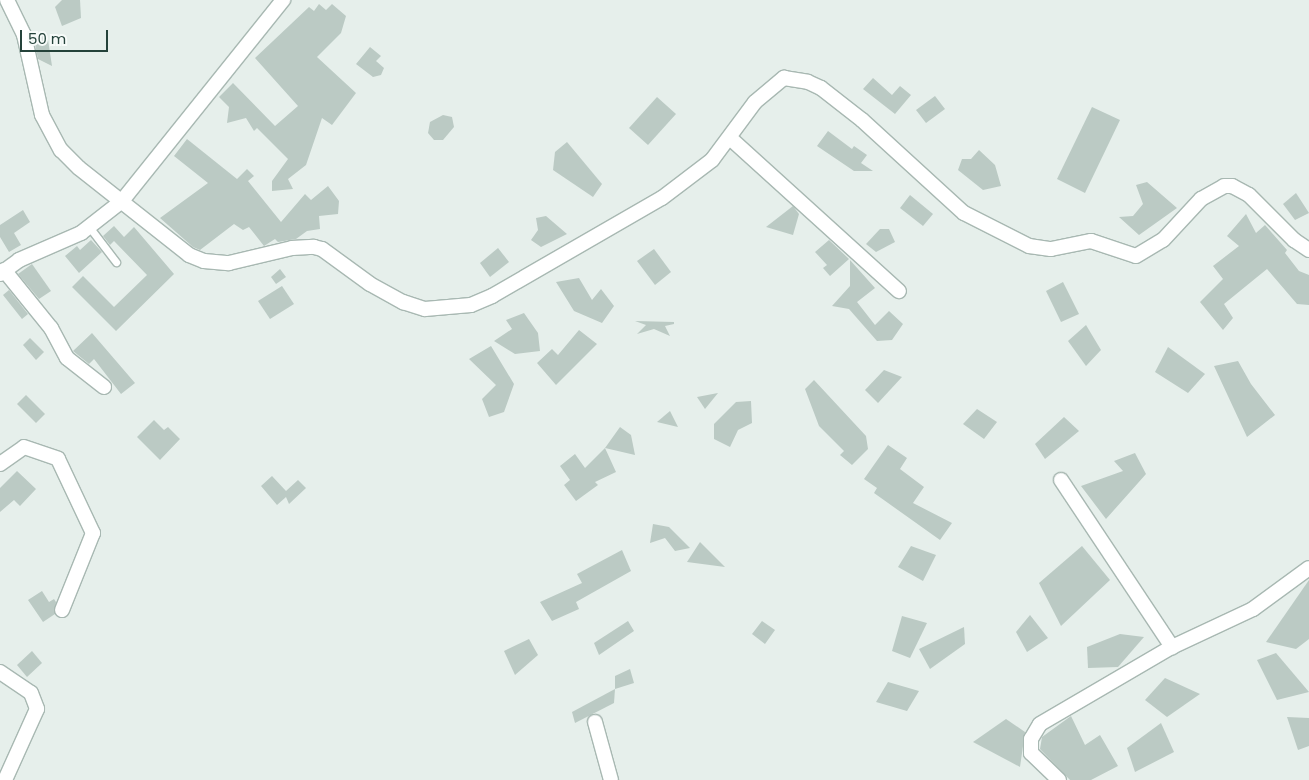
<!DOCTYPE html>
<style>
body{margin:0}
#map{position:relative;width:1309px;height:780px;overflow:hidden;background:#e6efeb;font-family:Poppins,sans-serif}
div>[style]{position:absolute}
.building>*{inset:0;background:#bbcac4}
.roads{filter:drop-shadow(1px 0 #a8b8b2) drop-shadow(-1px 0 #a8b8b2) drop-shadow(0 1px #a8b8b2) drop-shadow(0 -1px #a8b8b2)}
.lane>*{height:7px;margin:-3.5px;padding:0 3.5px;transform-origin:3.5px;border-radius:3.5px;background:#fff}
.street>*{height:14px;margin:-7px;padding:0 7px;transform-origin:7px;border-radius:7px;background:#fff}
span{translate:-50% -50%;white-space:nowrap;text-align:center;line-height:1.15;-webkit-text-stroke:4px #f7fbf9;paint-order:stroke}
.scale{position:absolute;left:20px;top:30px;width:88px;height:22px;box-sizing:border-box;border:2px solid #24423a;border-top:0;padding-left:6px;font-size:15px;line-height:18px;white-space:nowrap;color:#24423a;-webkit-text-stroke:4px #f7fbf9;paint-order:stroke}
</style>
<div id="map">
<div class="building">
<div style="clip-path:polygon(62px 0,80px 0,81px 18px,62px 26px,55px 7px)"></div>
<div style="clip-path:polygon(319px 4px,326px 10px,332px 4px,346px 16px,341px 33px,317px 57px,356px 93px,332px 125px,322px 118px,306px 165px,288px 179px,293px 189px,272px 191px,272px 181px,288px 159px,257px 128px,254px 131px,246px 118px,227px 123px,229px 107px,219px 97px,233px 83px,275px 126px,298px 106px,255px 58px,309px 7px,314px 11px)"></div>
<div style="clip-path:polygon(47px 33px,52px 66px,38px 59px,33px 35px)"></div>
<div style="clip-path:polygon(370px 47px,381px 56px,376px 61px,384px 68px,381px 75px,373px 77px,356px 64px)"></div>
<div style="clip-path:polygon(873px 78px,892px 95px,900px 86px,911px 95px,895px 114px,863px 89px)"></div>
<div style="clip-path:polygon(935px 96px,945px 109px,926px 123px,916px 110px)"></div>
<div style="clip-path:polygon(657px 97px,676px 114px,648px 145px,629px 128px)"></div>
<div style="clip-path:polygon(1092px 107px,1120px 120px,1085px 193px,1057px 179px)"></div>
<div style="clip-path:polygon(443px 115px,452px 117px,454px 127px,443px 140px,434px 140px,428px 133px,430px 122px)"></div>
<div style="clip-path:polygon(828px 131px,852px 149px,854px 146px,867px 155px,861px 163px,873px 171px,854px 171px,817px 146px)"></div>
<div style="clip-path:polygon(187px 139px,237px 179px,247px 169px,254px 176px,248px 181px,281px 222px,305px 194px,311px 200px,328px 186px,339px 201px,338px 214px,319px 216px,320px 229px,307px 231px,296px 239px,278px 242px,275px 239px,264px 246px,249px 227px,243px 230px,234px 224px,200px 250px,193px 247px,160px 218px,208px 183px,174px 156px)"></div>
<div style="clip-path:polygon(567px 142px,602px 184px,593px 197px,553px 170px,555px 152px)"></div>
<div style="clip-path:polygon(979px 150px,995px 165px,1001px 186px,983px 190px,958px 170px,962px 159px,971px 159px)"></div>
<div style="clip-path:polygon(1147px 182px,1177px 208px,1139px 235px,1119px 217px,1133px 216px,1143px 204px,1136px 185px)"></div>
<div style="clip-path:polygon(1296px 193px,1309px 213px,1295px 220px,1283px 204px)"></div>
<div style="clip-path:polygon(910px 195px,933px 214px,923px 226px,900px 208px)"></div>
<div style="clip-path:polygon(793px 206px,799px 214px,793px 235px,766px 227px)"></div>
<div style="clip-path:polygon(23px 210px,30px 222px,14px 233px,21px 245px,9px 252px,0 237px,0 225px)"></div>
<div style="clip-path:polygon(1246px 214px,1256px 233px,1265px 225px,1287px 250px,1285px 253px,1299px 271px,1309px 275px,1309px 305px,1297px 304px,1267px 269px,1224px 304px,1233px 318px,1223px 330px,1200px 302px,1223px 279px,1213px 266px,1239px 246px,1227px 236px)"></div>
<div style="clip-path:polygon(546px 216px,567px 234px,541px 247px,531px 240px,538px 230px,536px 218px)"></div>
<div style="clip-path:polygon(114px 226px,124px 237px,134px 227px,174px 274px,116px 331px,72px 287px,83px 276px,114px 307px,147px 275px,114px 241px,110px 245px,103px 236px)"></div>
<div style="clip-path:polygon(880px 229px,889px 229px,895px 242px,876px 252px,866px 244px)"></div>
<div style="clip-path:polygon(91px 240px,102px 252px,79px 273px,65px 256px,77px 246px,80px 250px)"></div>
<div style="clip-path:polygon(829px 240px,849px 259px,830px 276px,823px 268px,827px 265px,815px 252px)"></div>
<div style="clip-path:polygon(498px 248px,509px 262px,490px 277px,480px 263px)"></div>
<div style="clip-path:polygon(654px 249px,671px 272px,655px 285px,637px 261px)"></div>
<div style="clip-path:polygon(850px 260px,875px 288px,857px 302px,875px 325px,889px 311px,903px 324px,892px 340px,877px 341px,849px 309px,832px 306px,850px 286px)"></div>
<div style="clip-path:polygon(32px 264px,51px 291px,39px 299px,18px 274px)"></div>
<div style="clip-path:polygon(280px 269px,286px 277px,276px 284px,271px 277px)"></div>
<div style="clip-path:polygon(579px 278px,592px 300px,601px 289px,614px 306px,602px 323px,574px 311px,556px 282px)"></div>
<div style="clip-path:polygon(1063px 282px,1079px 314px,1061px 322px,1046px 291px)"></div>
<div style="clip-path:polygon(282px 286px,294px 304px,270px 319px,258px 301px)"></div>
<div style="clip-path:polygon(9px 290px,28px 314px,22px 319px,3px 295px)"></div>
<div style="clip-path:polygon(524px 313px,538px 333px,540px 351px,515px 354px,494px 341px,512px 329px,506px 320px)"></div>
<div style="clip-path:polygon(635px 321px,674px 322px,674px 324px,665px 326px,670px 336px,654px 329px,637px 334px,646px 325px)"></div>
<div style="clip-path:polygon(1086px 325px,1101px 350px,1086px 366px,1068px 341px)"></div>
<div style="clip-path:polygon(579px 330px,597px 344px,556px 385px,537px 363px,552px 349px,558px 355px)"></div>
<div style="clip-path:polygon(92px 333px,135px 383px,121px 394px,94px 359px,89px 364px,73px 351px)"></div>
<div style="clip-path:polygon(30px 338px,44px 352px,36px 360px,23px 345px)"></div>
<div style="clip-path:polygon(491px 346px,514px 384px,504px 412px,489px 417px,482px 399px,496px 385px,469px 359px)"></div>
<div style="clip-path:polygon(1168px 347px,1205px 374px,1188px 393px,1155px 372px)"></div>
<div style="clip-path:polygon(1238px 361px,1251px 384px,1275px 415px,1247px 437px,1214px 366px)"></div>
<div style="clip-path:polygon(884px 370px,902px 377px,878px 403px,865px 390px)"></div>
<div style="clip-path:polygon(814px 380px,866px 436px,868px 449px,852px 465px,840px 455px,844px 451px,819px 426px,805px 389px)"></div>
<div style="clip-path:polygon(718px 393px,705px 409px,697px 397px)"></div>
<div style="clip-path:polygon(26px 395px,45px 414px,36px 423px,17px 404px)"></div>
<div style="clip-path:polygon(751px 401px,752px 423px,738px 430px,730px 447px,714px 439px,714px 424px,736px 402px)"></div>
<div style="clip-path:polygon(977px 409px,997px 422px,984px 439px,963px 424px)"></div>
<div style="clip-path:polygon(670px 411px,678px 427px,657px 422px)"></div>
<div style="clip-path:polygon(1064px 417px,1079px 431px,1045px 459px,1035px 444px)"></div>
<div style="clip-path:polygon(154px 420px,164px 430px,168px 427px,180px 439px,160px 460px,137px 437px)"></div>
<div style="clip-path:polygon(620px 427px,631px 435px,635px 455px,605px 448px)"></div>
<div style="clip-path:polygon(888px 445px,907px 458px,900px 469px,924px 487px,913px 503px,952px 523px,940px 540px,874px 493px,877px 488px,864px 479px)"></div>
<div style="clip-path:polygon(605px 448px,616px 472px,595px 482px,598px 485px,576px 501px,564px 485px,570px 480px,560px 466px,575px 454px,585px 468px)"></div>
<div style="clip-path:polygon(1135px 453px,1146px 474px,1106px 519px,1081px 486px,1123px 471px,1114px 461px)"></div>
<div style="clip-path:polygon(17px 471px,36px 489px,20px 506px,14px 500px,0 512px,0 488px)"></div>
<div style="clip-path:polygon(272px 476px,286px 491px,298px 480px,306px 488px,289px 504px,286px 497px,277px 505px,261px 486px)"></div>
<div style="clip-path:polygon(653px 524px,669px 527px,690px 548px,675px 551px,665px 538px,650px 543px)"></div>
<div style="clip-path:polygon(700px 542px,725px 567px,687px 562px)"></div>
<div style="clip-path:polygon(911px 546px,936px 555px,923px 581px,898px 567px)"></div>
<div style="clip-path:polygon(1082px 546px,1110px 580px,1061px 626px,1039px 583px)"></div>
<div style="clip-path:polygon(622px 550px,631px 571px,576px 602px,579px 609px,552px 621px,540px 602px,582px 583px,577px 574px)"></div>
<div style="clip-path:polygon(1309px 580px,1309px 639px,1296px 649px,1266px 642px)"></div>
<div style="clip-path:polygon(42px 591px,49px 602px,54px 599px,56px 602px,55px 614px,43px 622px,28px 600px)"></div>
<div style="clip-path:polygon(1030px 615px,1048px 638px,1027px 652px,1016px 632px)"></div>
<div style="clip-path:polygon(902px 616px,927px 623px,910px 658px,892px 651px)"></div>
<div style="clip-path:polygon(628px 621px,634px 631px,599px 655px,594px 643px)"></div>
<div style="clip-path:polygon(762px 621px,775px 630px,765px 644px,752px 634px)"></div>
<div style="clip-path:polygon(964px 627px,965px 644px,930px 669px,919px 649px)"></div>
<div style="clip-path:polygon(1120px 634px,1144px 637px,1118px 667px,1088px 668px,1087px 647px)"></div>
<div style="clip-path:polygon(529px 639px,538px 655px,515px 675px,504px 651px)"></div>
<div style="clip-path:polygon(32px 651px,42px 663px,27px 677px,17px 665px)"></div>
<div style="clip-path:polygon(1276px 653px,1309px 692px,1277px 700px,1257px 660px)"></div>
<div style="clip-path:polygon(630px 669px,634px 683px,615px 689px,615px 676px)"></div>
<div style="clip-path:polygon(1165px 678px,1200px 694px,1167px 717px,1145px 700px)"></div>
<div style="clip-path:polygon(888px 682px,919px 691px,907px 711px,876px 702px)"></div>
<div style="clip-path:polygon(615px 689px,614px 703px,575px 723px,572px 712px)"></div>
<div style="clip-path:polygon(1071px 716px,1085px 745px,1100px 735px,1118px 766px,1091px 780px,1070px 780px,1040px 749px,1042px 737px)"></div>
<div style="clip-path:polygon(1287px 717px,1309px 718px,1309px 746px,1298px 750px)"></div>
<div style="clip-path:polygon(1006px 719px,1025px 732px,1020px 767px,973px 742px)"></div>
<div style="clip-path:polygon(1161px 723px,1174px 752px,1135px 772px,1127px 748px)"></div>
</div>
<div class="roads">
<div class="lane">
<div style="left:90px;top:228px;width:43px;rotate:52.6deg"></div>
</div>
<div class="street">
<div style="left:7px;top:0;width:39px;rotate:64deg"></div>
<div style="left:24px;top:35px;width:82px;rotate:77.3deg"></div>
<div style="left:42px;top:115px;width:40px;rotate:62deg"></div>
<div style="left:61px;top:150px;width:25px;rotate:45deg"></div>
<div style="left:79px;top:168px;width:140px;rotate:38.3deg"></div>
<div style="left:189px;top:255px;width:16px;rotate:22deg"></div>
<div style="left:204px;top:261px;width:25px;rotate:5deg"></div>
<div style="left:229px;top:263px;width:65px;rotate:-13.4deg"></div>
<div style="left:292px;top:248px;width:22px;rotate:-3deg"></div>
<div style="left:314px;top:247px;width:8px;rotate:14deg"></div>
<div style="left:322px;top:249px;width:59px;rotate:36.1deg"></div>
<div style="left:370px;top:284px;width:38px;rotate:29deg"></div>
<div style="left:403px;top:302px;width:23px;rotate:18deg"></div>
<div style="left:425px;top:309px;width:46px;rotate:-5deg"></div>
<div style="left:471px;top:305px;width:23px;rotate:-23deg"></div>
<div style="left:492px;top:296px;width:196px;rotate:-30deg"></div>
<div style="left:662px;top:198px;width:63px;rotate:-37.2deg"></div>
<div style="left:712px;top:160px;width:72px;rotate:-53.4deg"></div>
<div style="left:755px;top:102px;width:38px;rotate:-40deg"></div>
<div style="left:784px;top:78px;width:24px;rotate:9deg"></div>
<div style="left:808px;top:82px;width:14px;rotate:25deg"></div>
<div style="left:821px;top:88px;width:52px;rotate:38deg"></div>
<div style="left:862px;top:120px;width:138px;rotate:42.4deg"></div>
<div style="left:964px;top:213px;width:73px;rotate:26.9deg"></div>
<div style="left:1029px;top:246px;width:22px;rotate:8deg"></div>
<div style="left:1051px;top:249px;width:41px;rotate:-11.3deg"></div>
<div style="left:1091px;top:241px;width:47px;rotate:18.4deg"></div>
<div style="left:1136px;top:256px;width:31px;rotate:-31deg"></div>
<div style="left:1163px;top:240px;width:56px;rotate:-47.2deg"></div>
<div style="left:1201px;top:199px;width:26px;rotate:-29deg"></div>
<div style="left:1224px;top:186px;width:8px"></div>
<div style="left:1232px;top:186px;width:19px;rotate:28deg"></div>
<div style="left:1249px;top:195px;width:64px;rotate:45deg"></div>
<div style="left:1294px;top:240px;width:18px;rotate:34deg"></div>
<div style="left:730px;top:138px;width:228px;rotate:42.2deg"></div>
<div style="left:4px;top:270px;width:75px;rotate:51deg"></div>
<div style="left:51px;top:328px;width:34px;rotate:62deg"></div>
<div style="left:67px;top:358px;width:47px;rotate:38.1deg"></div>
<div style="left:0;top:274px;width:24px;rotate:-36deg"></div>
<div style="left:19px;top:260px;width:68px;rotate:-23.5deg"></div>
<div style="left:81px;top:233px;width:52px;rotate:-38deg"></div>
<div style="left:122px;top:201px;width:258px;rotate:-51.3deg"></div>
<div style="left:0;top:464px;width:29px;rotate:-35deg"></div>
<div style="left:24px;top:447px;width:36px;rotate:19deg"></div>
<div style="left:58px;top:459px;width:82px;rotate:64.7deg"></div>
<div style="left:93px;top:533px;width:83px;rotate:111.9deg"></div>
<div style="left:1061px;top:480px;width:201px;rotate:56.4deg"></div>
<div style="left:0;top:672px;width:37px;rotate:34deg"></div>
<div style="left:31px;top:693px;width:17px;rotate:69deg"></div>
<div style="left:37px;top:709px;width:78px;rotate:114.3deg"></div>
<div style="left:595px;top:722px;width:60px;rotate:74.6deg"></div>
<div style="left:1059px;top:780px;width:39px;rotate:-136deg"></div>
<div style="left:1031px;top:753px;width:14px;rotate:-90deg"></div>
<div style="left:1031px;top:739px;width:17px;rotate:-59deg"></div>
<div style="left:1040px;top:724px;width:153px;rotate:-30.3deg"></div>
<div style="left:1172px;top:647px;width:89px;rotate:-25.1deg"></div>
<div style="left:1253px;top:609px;width:69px;rotate:-36.2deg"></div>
</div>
</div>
<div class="scale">50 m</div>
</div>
